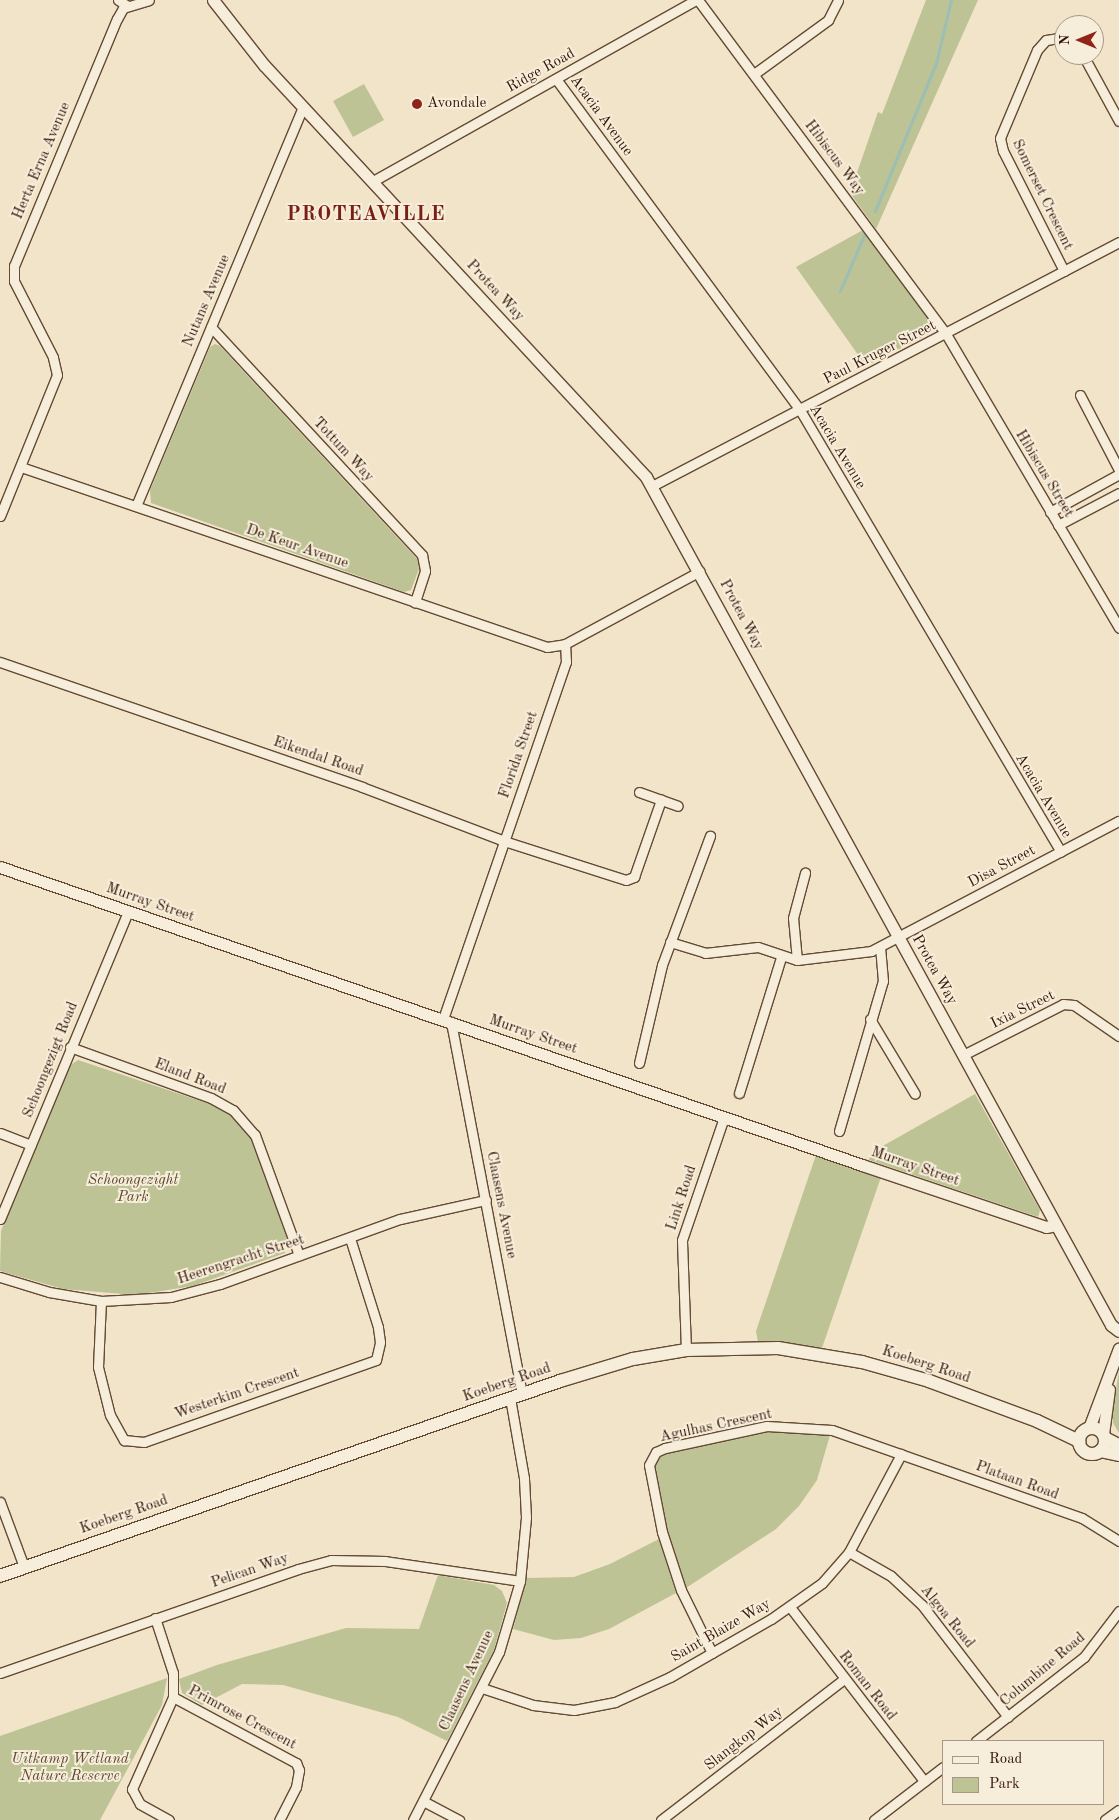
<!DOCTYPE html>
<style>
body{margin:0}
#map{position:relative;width:1119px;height:1820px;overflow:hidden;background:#f1e4c8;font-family:"Old Standard TT",serif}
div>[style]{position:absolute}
.green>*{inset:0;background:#bdc394}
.stream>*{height:3px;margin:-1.5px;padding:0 1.5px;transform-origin:1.5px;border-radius:1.5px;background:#9bbfb5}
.roads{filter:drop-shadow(1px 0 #644a34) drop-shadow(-1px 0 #644a34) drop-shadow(0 1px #644a34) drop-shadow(0 -1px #644a34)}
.minor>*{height:9px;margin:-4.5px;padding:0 4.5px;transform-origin:4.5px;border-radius:4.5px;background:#f6eddb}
.tertiary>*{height:11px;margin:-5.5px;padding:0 5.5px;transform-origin:5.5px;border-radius:5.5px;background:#f6eddb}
.secondary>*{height:12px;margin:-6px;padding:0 6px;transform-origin:6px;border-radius:6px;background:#f6eddb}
.secondary>.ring{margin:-6px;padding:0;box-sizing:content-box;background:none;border:12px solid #f6eddb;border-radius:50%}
.dots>*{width:14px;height:14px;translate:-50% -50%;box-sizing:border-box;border:2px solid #f6eddb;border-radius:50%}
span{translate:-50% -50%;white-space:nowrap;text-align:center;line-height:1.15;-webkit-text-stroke:4px #f6eddb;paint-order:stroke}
.street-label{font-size:15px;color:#351603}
.poi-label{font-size:15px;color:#351603}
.left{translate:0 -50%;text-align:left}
.park-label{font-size:15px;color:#5e4a2e;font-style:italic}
.district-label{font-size:20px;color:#7a1f14;font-weight:700;letter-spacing:1px}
.legend{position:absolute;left:942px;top:1740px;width:162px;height:65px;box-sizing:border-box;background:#f6eddb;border:1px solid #a99785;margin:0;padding:6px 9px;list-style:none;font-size:15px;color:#351603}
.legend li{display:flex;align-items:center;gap:10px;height:25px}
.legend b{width:25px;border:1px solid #a99785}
.north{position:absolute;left:1054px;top:15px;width:50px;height:50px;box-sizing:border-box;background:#f6eddb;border:1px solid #a99785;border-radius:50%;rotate:270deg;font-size:14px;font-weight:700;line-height:20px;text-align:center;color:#351603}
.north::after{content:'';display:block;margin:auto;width:18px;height:22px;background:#8f2418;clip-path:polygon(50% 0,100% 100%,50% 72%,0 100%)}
</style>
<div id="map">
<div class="green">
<div style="clip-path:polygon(926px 0,978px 0,876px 229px,850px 193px,878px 112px,882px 114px)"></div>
<div style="clip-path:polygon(364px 84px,384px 120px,353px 137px,333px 101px)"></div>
<div style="clip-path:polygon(863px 230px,928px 318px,929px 330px,926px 335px,866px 366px,796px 267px)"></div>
<div style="clip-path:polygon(215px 344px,220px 346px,418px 560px,419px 569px,411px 590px,404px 592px,151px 503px,150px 490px,210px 347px)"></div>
<div style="clip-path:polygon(78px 1060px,213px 1105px,235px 1118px,253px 1142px,288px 1240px,285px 1253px,193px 1286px,136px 1295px,63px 1289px,0 1271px,1px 1231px,69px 1066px)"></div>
<div style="clip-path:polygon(975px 1094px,1040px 1210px,1038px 1217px,869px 1160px,872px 1152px)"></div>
<div style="clip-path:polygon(816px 1155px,881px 1177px,822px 1348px,758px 1342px,756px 1331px)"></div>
<div style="clip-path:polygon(1119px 1371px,1119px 1433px,1113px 1423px,1112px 1413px)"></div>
<div style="clip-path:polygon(778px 1430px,830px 1435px,817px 1480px,799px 1506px,776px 1529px,686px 1588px,671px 1548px,654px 1471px,657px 1459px,667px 1453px)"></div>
<div style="clip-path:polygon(659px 1539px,676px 1593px,609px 1629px,581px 1638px,554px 1640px,513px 1629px,526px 1578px,574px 1577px,610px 1564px)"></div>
<div style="clip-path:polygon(438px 1575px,494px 1585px,502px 1591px,507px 1603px,494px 1650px,447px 1741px,398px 1717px,283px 1685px,242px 1684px,202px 1705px,182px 1693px,179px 1679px,217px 1665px,346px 1628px,419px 1629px)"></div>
<div style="clip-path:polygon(167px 1678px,162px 1705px,100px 1820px,0 1820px,0 1736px)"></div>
</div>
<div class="stream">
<div style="left:875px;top:211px;width:160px;rotate:-67.6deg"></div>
<div style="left:936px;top:63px;width:65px;rotate:-76.6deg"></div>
<div style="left:840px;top:291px;width:63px;rotate:-66.7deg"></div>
</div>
<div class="roads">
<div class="minor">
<div style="left:118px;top:0;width:12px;rotate:31deg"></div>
<div style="left:698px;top:0;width:416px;rotate:53.4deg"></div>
<div style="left:946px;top:334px;width:341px;rotate:59.5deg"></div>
<div style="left:1083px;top:55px;width:75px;rotate:61.4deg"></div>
<div style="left:754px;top:74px;width:92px;rotate:-36.1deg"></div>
<div style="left:828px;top:20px;width:22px;rotate:-63deg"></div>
<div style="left:556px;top:79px;width:411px;rotate:53.6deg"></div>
<div style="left:800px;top:410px;width:513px;rotate:59.44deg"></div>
<div style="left:373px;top:181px;width:370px;rotate:-29.3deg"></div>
<div style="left:1064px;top:271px;width:135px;rotate:-116.9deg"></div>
<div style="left:1003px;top:151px;width:13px;rotate:-103deg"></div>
<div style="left:1000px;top:138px;width:95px;rotate:-67.2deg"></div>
<div style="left:1037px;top:50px;width:13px;rotate:-48deg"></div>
<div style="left:1046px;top:40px;width:18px;rotate:-9deg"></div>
<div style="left:211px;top:327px;width:311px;rotate:47.2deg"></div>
<div style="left:422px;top:555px;width:16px;rotate:79deg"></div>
<div style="left:425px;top:571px;width:33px;rotate:108deg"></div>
<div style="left:1080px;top:395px;width:85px;rotate:62.5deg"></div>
<div style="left:21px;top:467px;width:556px;rotate:18.89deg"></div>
<div style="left:547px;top:647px;width:18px;rotate:-9deg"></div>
<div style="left:565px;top:644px;width:153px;rotate:-28.4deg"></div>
<div style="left:652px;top:486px;width:527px;rotate:-27.59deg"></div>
<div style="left:136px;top:506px;width:433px;rotate:-67.3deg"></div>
<div style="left:1050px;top:512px;width:79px;rotate:-28.8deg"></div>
<div style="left:0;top:516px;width:152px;rotate:-68deg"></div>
<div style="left:57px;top:375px;width:18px;rotate:-103deg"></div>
<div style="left:53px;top:357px;width:85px;rotate:-117.2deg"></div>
<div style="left:14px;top:281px;width:15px;rotate:-90deg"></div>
<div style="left:14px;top:266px;width:268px;rotate:-67.4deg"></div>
<div style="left:117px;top:19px;width:13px;rotate:-61deg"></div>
<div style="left:123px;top:8px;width:27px;rotate:-17deg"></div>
<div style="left:1058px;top:525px;width:69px;rotate:-27.7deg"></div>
<div style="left:0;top:662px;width:383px;rotate:19deg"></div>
<div style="left:362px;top:787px;width:152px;rotate:20.8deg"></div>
<div style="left:504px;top:841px;width:128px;rotate:17.7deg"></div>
<div style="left:626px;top:880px;width:9px;rotate:-21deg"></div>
<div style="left:634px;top:877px;width:82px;rotate:-70.7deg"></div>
<div style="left:639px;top:792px;width:41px;rotate:19.7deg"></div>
<div style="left:670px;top:942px;width:37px;rotate:17deg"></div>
<div style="left:705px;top:953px;width:53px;rotate:-6.5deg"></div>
<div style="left:758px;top:947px;width:41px;rotate:18.4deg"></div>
<div style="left:797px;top:960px;width:75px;rotate:-6.9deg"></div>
<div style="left:871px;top:951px;width:280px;rotate:-27.7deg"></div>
<div style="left:797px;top:960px;width:42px;rotate:-95.4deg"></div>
<div style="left:793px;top:918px;width:47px;rotate:-75.1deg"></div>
<div style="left:443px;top:1019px;width:378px;rotate:-71deg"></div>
<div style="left:566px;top:662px;width:18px;rotate:-93deg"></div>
<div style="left:870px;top:1019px;width:87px;rotate:59deg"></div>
<div style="left:451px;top:1022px;width:379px;rotate:79.2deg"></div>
<div style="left:70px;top:1047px;width:150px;rotate:19.9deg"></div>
<div style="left:211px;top:1098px;width:25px;rotate:29deg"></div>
<div style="left:233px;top:1110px;width:33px;rotate:49deg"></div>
<div style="left:255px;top:1135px;width:128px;rotate:69.9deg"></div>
<div style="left:963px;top:1055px;width:112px;rotate:-27deg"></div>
<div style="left:1063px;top:1004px;width:11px;rotate:5deg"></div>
<div style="left:1074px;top:1005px;width:55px;rotate:34.6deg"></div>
<div style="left:639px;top:1063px;width:101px;rotate:-76.8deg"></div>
<div style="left:662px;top:965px;width:138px;rotate:-69.6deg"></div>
<div style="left:739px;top:1093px;width:142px;rotate:-72.8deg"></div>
<div style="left:839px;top:1131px;width:156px;rotate:-73.7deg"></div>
<div style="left:883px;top:981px;width:34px;rotate:-95deg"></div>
<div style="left:0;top:1133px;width:33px;rotate:21deg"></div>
<div style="left:0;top:1219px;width:334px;rotate:-67.4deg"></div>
<div style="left:0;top:1277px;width:51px;rotate:17deg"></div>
<div style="left:49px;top:1292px;width:53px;rotate:9.8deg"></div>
<div style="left:101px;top:1301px;width:70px;rotate:-3.3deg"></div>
<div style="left:171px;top:1297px;width:51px;rotate:-14.9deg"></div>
<div style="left:220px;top:1284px;width:191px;rotate:-19.9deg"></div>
<div style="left:400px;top:1219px;width:88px;rotate:-12.5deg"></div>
<div style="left:101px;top:1301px;width:66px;rotate:92.6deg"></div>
<div style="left:98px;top:1367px;width:49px;rotate:76deg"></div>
<div style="left:110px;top:1415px;width:29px;rotate:61deg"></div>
<div style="left:124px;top:1440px;width:20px;rotate:6deg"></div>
<div style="left:144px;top:1442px;width:246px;rotate:-19.5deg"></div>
<div style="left:376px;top:1360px;width:18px;rotate:-77deg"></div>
<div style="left:380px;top:1342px;width:15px;rotate:-98deg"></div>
<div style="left:378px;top:1327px;width:93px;rotate:-107.5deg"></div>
<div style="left:686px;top:1350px;width:110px;rotate:-92.1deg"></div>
<div style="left:682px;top:1240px;width:130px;rotate:-71.1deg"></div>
<div style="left:0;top:1502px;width:69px;rotate:69.7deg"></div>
<div style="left:849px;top:1552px;width:48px;rotate:29.7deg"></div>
<div style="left:891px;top:1576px;width:42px;rotate:43.1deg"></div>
<div style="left:922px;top:1605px;width:141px;rotate:52.5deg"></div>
<div style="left:790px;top:1607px;width:220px;rotate:52.4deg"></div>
<div style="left:155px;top:1618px;width:58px;rotate:71.9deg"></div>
<div style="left:173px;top:1673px;width:24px;rotate:90deg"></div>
<div style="left:173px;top:1697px;width:101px;rotate:114deg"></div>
<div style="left:132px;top:1789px;width:17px;rotate:62deg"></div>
<div style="left:140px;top:1804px;width:33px;rotate:29deg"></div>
<div style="left:712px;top:1653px;width:70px;rotate:-116.2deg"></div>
<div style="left:681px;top:1590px;width:61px;rotate:-108.1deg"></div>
<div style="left:662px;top:1532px;width:68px;rotate:-101deg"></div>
<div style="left:649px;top:1465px;width:15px;rotate:-62deg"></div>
<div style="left:656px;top:1452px;width:10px;rotate:-24deg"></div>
<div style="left:665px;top:1448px;width:104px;rotate:-12.2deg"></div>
<div style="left:767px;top:1426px;width:65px;rotate:3.5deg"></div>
<div style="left:832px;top:1430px;width:265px;rotate:19.4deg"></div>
<div style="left:1082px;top:1518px;width:44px;rotate:31.9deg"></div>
<div style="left:0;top:1673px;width:316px;rotate:-19.2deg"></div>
<div style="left:298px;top:1569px;width:34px;rotate:-15deg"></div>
<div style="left:331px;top:1560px;width:54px;rotate:1.1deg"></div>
<div style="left:385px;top:1561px;width:136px;rotate:8.4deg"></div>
<div style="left:482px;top:1688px;width:54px;rotate:18.4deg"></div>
<div style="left:533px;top:1705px;width:41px;rotate:7deg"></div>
<div style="left:574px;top:1710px;width:42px;rotate:-11deg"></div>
<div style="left:615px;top:1702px;width:60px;rotate:-24.4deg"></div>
<div style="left:670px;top:1677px;width:116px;rotate:-29.9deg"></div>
<div style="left:771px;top:1619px;width:62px;rotate:-35.2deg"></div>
<div style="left:822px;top:1583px;width:41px;rotate:-48.9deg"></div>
<div style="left:849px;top:1552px;width:111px;rotate:-62deg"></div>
<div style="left:173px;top:1697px;width:140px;rotate:28.2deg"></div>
<div style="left:296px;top:1763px;width:8px;rotate:67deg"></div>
<div style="left:299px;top:1770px;width:17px;rotate:100deg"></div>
<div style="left:296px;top:1787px;width:37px;rotate:117deg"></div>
<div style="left:976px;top:1741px;width:137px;rotate:-37.9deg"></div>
<div style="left:1084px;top:1657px;width:58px;rotate:-52.7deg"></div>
<div style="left:423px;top:1801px;width:41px;rotate:27.8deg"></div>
<div style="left:413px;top:1820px;width:189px;rotate:-62.9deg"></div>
<div style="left:499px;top:1652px;width:74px;rotate:-73.5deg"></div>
<div style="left:520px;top:1581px;width:64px;rotate:-84.6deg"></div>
<div style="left:526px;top:1517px;width:39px;rotate:-93deg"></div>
<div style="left:524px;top:1478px;width:81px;rotate:-99.9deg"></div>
<div style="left:661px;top:1820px;width:231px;rotate:-37.6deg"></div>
<div style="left:874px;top:1820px;width:87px;rotate:-37.5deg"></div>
<div style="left:1105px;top:1820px;width:17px;rotate:-36deg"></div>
</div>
<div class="tertiary">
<div style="left:213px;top:0;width:83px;rotate:51.9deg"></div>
<div style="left:264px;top:65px;width:562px;rotate:47.16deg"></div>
<div style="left:646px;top:477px;width:967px;rotate:61.26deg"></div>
<div style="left:1111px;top:1325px;width:10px;rotate:37deg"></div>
<div style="left:0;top:867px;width:912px;rotate:19.07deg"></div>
<div style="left:862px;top:1165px;width:194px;rotate:18.6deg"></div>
<div style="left:1046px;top:1227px;width:10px;rotate:-11deg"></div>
<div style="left:1089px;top:1428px;width:85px;rotate:-69.4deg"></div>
<div style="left:1103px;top:1434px;width:45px;rotate:-82.4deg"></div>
</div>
<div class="secondary">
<div class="ring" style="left:1079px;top:1428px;width:14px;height:14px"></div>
<div style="left:1105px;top:1438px;width:16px;rotate:27deg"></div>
<div style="left:1100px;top:1451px;width:19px;rotate:12deg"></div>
<div style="left:0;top:1576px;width:593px;rotate:-19.2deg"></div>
<div style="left:560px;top:1381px;width:76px;rotate:-16.8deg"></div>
<div style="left:633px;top:1359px;width:54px;rotate:-9.6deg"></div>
<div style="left:686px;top:1350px;width:92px;rotate:-1.2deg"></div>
<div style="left:778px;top:1348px;width:85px;rotate:9.5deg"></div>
<div style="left:862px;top:1362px;width:70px;rotate:15.8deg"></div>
<div style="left:929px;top:1381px;width:115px;rotate:20.3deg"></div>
<div style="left:1037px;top:1421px;width:47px;rotate:25.5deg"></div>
</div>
</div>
<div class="dots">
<div style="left:417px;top:104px;background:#8f2418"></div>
</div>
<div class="street-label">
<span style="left:541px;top:71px;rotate:-29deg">Ridge Road</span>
<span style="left:601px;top:116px;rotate:54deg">Acacia Avenue</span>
<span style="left:834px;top:158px;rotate:53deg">Hibiscus Way</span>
<span style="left:42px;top:161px;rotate:-67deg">Herta Erna Avenue</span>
<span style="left:1042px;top:195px;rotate:64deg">Somerset Crescent</span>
<span style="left:495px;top:291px;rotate:47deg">Protea Way</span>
<span style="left:207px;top:301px;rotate:-67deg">Nutans Avenue</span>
<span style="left:880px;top:353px;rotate:-27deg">Paul Kruger Street</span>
<span style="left:837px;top:447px;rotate:59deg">Acacia Avenue</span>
<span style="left:343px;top:450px;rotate:47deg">Tottum Way</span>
<span style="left:1044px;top:474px;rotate:59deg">Hibiscus Street</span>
<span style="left:297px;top:547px;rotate:19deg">De Keur Avenue</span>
<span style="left:741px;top:615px;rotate:62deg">Protea Way</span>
<span style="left:519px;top:755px;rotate:-71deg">Florida Street</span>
<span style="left:318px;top:757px;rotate:19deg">Eikendal Road</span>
<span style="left:1043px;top:796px;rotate:59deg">Acacia Avenue</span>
<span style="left:1002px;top:867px;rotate:-28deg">Disa Street</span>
<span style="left:150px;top:903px;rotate:19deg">Murray Street</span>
<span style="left:934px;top:970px;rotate:61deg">Protea Way</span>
<span style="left:1023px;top:1010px;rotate:-26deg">Ixia Street</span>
<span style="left:533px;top:1035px;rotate:19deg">Murray Street</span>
<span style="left:51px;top:1060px;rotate:-68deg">Schoongezigt Road</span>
<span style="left:190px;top:1077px;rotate:21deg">Eland Road</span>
<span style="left:915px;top:1167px;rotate:19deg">Murray Street</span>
<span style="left:682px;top:1198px;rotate:-72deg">Link Road</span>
<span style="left:501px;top:1205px;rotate:79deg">Claasens Avenue</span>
<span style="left:241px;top:1260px;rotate:-18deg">Heerengracht Street</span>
<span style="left:926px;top:1365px;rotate:18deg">Koeberg Road</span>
<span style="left:507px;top:1383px;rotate:-19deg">Koeberg Road</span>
<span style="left:237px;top:1394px;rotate:-19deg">Westerkim Crescent</span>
<span style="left:716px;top:1426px;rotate:-12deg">Agulhas Crescent</span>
<span style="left:1017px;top:1481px;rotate:20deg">Plataan Road</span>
<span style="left:124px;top:1515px;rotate:-19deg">Koeberg Road</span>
<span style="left:250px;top:1571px;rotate:-19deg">Pelican Way</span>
<span style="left:947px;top:1617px;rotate:51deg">Algoa Road</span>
<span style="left:721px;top:1631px;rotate:-30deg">Saint Blaize Way</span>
<span style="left:1043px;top:1670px;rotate:-40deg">Columbine Road</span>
<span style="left:467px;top:1681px;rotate:-65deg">Claasens Avenue</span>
<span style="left:867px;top:1686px;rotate:52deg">Roman Road</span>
<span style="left:242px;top:1718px;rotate:28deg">Primrose Crescent</span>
<span style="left:744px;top:1739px;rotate:-38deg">Slangkop Way</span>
</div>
<div class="poi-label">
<span class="left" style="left:427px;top:104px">Avondale</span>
</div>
<div class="park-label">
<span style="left:133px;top:1189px">Schoongezight<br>Park</span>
<span style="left:70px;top:1768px">Uitkamp Wetland<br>Nature Reserve</span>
</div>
<div class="district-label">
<span style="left:366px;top:215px">PROTEAVILLE</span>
</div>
<ul class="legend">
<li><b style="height:6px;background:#f6eddb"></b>Road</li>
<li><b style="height:14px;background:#bdc394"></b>Park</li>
</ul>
<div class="north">N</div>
</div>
